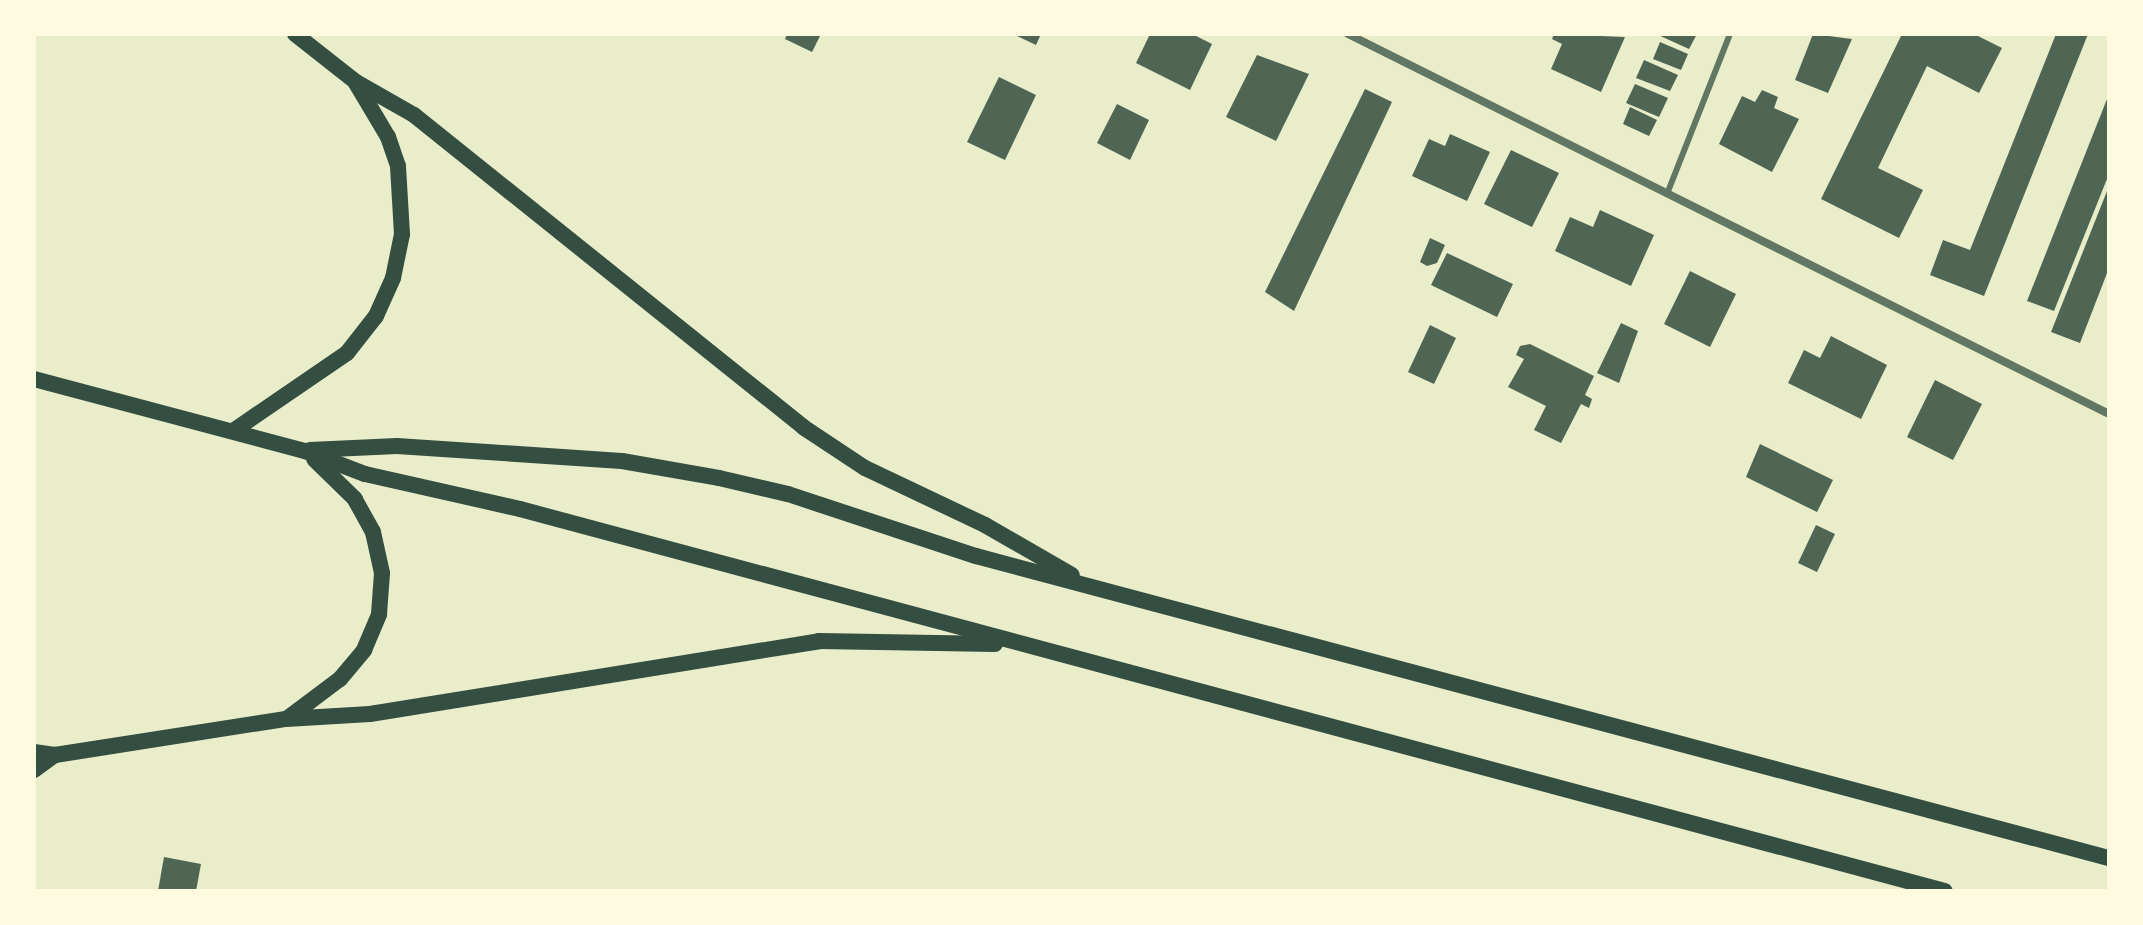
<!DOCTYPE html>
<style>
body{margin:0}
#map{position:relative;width:2143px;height:925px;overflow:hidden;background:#e9edc9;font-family:"Times New Roman",serif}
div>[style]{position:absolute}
.building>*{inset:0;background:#4f6655}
.service>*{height:6px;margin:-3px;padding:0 3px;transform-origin:3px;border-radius:3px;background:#617663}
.minor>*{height:8px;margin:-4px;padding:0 4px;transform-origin:4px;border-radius:4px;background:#617663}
.secondary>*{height:16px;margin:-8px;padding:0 8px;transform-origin:8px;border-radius:8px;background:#344e41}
span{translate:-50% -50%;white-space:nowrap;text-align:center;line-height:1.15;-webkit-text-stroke:8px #fefae0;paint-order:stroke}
.frame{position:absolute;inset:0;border:36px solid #fefae0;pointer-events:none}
</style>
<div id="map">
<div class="building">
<div style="clip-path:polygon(787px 34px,821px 34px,812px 52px,785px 39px)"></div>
<div style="clip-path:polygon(1013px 34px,1041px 34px,1036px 45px)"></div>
<div style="clip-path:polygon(1150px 34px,1192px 34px,1212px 44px,1190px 90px,1136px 63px)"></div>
<div style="clip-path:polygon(1554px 34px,1625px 37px,1601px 92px,1551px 69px,1562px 44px,1552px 39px)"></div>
<div style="clip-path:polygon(1656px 34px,1697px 34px,1689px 49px)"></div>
<div style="clip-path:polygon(1813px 34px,1852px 39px,1828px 93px,1795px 80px)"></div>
<div style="clip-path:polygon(1902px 34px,1974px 34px,2002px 48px,1979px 93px,1927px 66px,1878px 168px,1923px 190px,1899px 238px,1821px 199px)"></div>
<div style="clip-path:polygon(2056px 34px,2088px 34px,1984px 296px,1930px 275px,1943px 240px,1970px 250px)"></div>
<div style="clip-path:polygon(1660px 42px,1688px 54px,1681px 70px,1653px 59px)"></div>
<div style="clip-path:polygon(1257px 55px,1309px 74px,1276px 141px,1226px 117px)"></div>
<div style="clip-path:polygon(1644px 60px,1678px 75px,1670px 91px,1636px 78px)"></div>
<div style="clip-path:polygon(999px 77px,1036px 95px,1005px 160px,967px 142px)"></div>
<div style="clip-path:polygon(1635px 84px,1668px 98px,1659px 117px,1626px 103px)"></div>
<div style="clip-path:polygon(1365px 89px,1392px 102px,1294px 311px,1265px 292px)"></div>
<div style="clip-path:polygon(1762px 90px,1778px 97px,1774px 108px,1799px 119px,1772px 172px,1719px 144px,1742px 96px,1755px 102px)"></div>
<div style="clip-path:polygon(2109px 94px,2109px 174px,2054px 311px,2027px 301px)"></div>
<div style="clip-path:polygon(1117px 104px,1149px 120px,1130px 160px,1097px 143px)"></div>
<div style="clip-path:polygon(1630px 107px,1657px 120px,1649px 136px,1623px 124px)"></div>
<div style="clip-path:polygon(1450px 134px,1490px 152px,1467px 201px,1412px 176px,1429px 139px,1445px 146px)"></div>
<div style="clip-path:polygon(1511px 150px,1559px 173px,1532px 227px,1484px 204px)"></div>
<div style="clip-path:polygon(2109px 186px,2109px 268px,2080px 343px,2051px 332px)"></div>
<div style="clip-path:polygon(1600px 210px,1654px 235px,1631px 286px,1555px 251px,1570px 217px,1593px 227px)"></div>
<div style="clip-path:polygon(1430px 238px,1445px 245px,1437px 263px,1427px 266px,1420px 262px)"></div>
<div style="clip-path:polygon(1447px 253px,1513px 284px,1497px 317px,1431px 285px)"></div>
<div style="clip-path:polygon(1690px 271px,1736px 294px,1710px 347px,1664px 324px)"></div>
<div style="clip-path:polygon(1621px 323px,1638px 331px,1619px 383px,1597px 373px)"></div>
<div style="clip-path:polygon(1430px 325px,1456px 338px,1434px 384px,1408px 372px)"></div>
<div style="clip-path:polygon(1831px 336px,1887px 365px,1861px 419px,1788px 383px,1804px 350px,1820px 358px)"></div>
<div style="clip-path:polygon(1530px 344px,1594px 376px,1585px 395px,1592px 399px,1589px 408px,1581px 404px,1561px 443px,1534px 430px,1546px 406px,1508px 387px,1524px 359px,1516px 355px,1520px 346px)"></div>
<div style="clip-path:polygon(1935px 380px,1982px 404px,1953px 460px,1907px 437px)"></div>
<div style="clip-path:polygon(1760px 444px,1833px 480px,1817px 512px,1746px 477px)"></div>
<div style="clip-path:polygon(1816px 525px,1835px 534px,1817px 572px,1798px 563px)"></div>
<div style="clip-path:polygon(164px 857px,201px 864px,196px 891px,158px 891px)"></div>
</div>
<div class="service">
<div style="left:1667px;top:194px;width:172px;rotate:-68.5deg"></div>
</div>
<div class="minor">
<div style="left:1348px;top:34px;width:851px;rotate:26.53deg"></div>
</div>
<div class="secondary">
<div style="left:295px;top:34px;width:78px;rotate:38.2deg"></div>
<div style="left:356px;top:82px;width:67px;rotate:29.6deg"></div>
<div style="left:414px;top:115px;width:499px;rotate:38.7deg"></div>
<div style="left:803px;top:427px;width:74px;rotate:33.5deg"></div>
<div style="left:865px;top:468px;width:133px;rotate:25.4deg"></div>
<div style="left:985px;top:525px;width:100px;rotate:29.9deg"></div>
<div style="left:34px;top:379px;width:280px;rotate:14.9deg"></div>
<div style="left:305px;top:451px;width:64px;rotate:21deg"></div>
<div style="left:365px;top:474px;width:159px;rotate:12.7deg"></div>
<div style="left:520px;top:509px;width:1475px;rotate:15.01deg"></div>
<div style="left:233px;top:431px;width:138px;rotate:-34.4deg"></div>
<div style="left:347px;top:353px;width:47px;rotate:-51.9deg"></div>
<div style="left:376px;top:316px;width:42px;rotate:-65.9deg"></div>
<div style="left:393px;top:278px;width:45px;rotate:-78.4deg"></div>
<div style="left:402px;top:234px;width:68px;rotate:-93.4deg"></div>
<div style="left:398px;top:166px;width:31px;rotate:-109deg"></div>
<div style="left:388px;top:137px;width:63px;rotate:-120.7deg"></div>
<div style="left:310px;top:450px;width:87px;rotate:-2.6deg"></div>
<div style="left:397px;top:446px;width:225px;rotate:3.8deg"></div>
<div style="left:622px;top:461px;width:98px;rotate:9.9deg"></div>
<div style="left:719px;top:478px;width:71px;rotate:13.1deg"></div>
<div style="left:788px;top:494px;width:198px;rotate:18.3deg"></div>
<div style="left:976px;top:556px;width:1173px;rotate:14.93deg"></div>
<div style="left:288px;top:718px;width:65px;rotate:-36.9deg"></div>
<div style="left:340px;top:679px;width:38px;rotate:-50deg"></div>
<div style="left:364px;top:650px;width:39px;rotate:-67deg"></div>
<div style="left:379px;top:614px;width:41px;rotate:-85.8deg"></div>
<div style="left:382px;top:573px;width:42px;rotate:-102.4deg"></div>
<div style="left:373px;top:532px;width:38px;rotate:-119deg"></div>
<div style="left:355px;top:499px;width:57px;rotate:-135.7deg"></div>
<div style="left:34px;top:752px;width:21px;rotate:8deg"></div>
<div style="left:55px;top:755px;width:234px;rotate:-8.9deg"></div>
<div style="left:286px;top:719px;width:84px;rotate:-3.4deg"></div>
<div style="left:370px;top:714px;width:455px;rotate:-9.2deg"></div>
<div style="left:819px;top:641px;width:176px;rotate:1deg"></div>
<div style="left:34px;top:770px;width:26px;rotate:-36deg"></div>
</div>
<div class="frame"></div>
</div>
